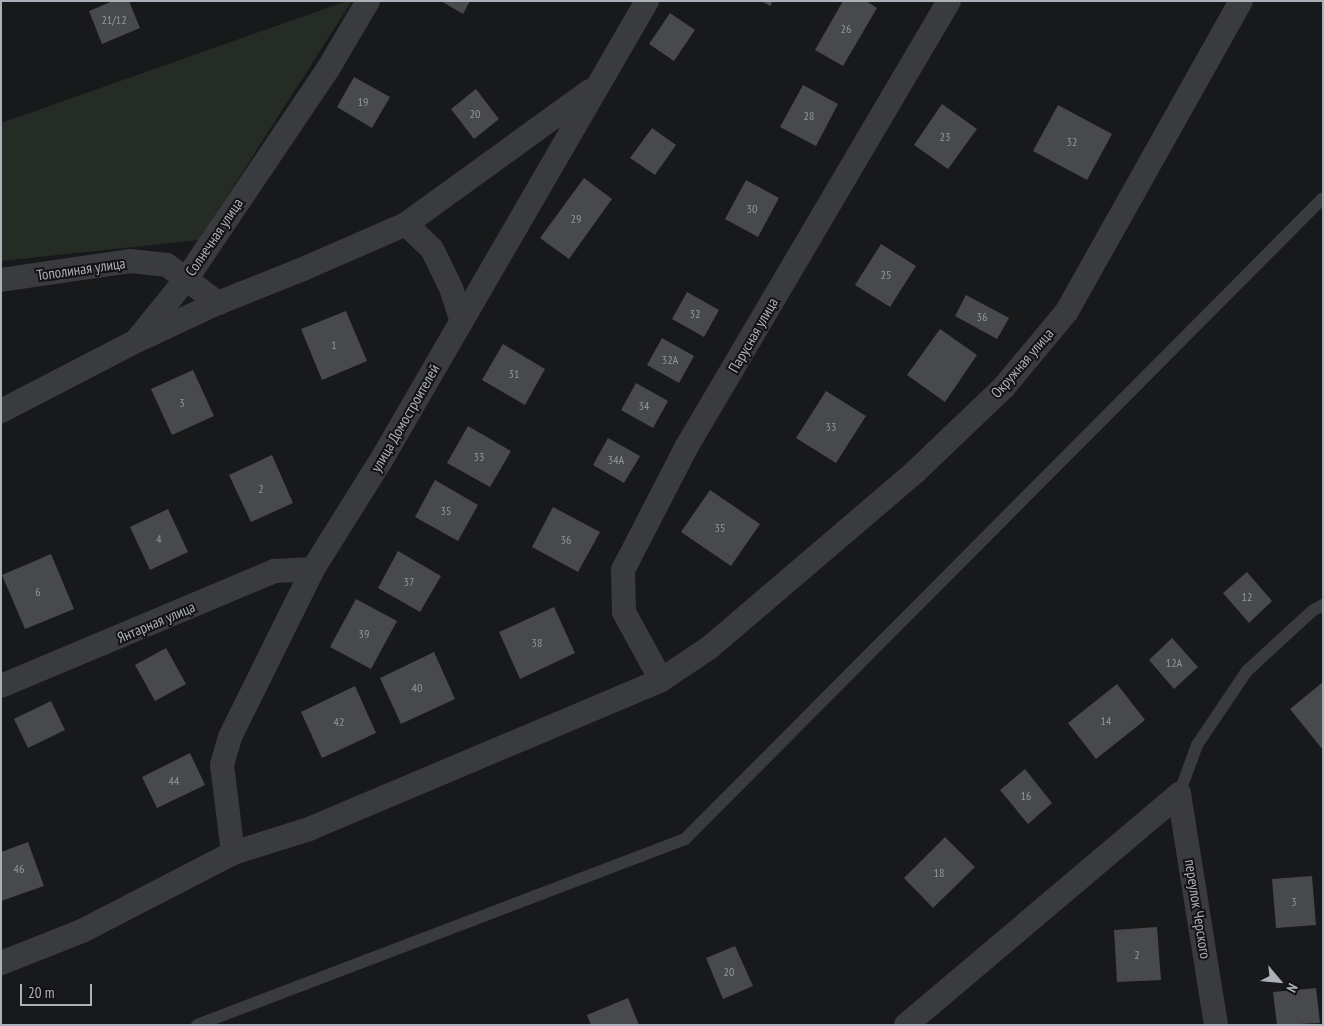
<!DOCTYPE html>
<meta charset="utf-8">
<style>
body{margin:0}
#map{position:relative;width:1324px;height:1026px;overflow:hidden;background:#18191a;font-family:"PT Sans Narrow",sans-serif}
div>[style]{position:absolute}
.green>*{inset:0;background:#252c26}
.building>*{inset:0;background:#48494c}
.service>*{height:12px;margin:-6px;padding:0 6px;transform-origin:6px;border-radius:6px;background:#3a3b3f}
.minor>*{height:24px;margin:-12px;padding:0 12px;transform-origin:12px;border-radius:12px;background:#3a3b3f}
span{translate:-50% -50%;white-space:nowrap;text-align:center;line-height:1.15;-webkit-text-stroke:4px #131315;paint-order:stroke}
.number-label{font-size:12px;color:#93969d}
.number-label span{-webkit-text-stroke-width:0}
.street-label{font-size:15px;color:#acb0b8}
.frame{position:absolute;inset:0;border:2px solid #acb0b8;pointer-events:none}
.north{position:absolute;left:1254px;top:956px;width:50px;height:50px;-webkit-text-stroke:4px #131315;paint-order:stroke;rotate:118deg;font-size:14px;font-weight:700;line-height:20px;text-align:center;color:#acb0b8}
.north::after{content:'';display:block;margin:auto;width:18px;height:22px;background:#acb0b8;clip-path:polygon(50% 0,100% 100%,50% 72%,0 100%)}
.scale{position:absolute;left:20px;top:984px;width:72px;height:22px;box-sizing:border-box;border:2px solid #acb0b8;border-top:0;padding-left:6px;font-size:15px;line-height:18px;white-space:nowrap;color:#acb0b8;-webkit-text-stroke:4px #131315;paint-order:stroke}
</style>
<div id="map">
<div class="green">
<div style="clip-path:polygon(347px 1px,352px 1px,199px 240px,1px 261px,1px 123px)"></div>
</div>
<div class="building">
<div style="clip-path:polygon(113px 1px,129px 1px,140px 28px,102px 44px,89px 11px)"></div>
<div style="clip-path:polygon(441px 1px,470px 1px,463px 14px)"></div>
<div style="clip-path:polygon(761px 1px,773px 1px,770px 6px)"></div>
<div style="clip-path:polygon(843px 1px,866px 1px,877px 8px,843px 66px,815px 50px)"></div>
<div style="clip-path:polygon(670px 13px,695px 30px,674px 61px,649px 44px)"></div>
<div style="clip-path:polygon(354px 77px,390px 97px,372px 128px,337px 107px)"></div>
<div style="clip-path:polygon(803px 85px,838px 104px,816px 146px,780px 127px)"></div>
<div style="clip-path:polygon(476px 89px,499px 119px,474px 139px,451px 109px)"></div>
<div style="clip-path:polygon(942px 104px,977px 129px,948px 169px,914px 145px)"></div>
<div style="clip-path:polygon(1058px 105px,1112px 134px,1087px 180px,1033px 151px)"></div>
<div style="clip-path:polygon(652px 128px,676px 145px,655px 175px,630px 158px)"></div>
<div style="clip-path:polygon(584px 178px,612px 199px,569px 259px,540px 238px)"></div>
<div style="clip-path:polygon(746px 180px,779px 198px,758px 237px,725px 219px)"></div>
<div style="clip-path:polygon(881px 244px,916px 266px,890px 307px,855px 285px)"></div>
<div style="clip-path:polygon(687px 292px,719px 310px,704px 337px,672px 319px)"></div>
<div style="clip-path:polygon(966px 295px,1009px 318px,997px 339px,955px 316px)"></div>
<div style="clip-path:polygon(346px 311px,367px 361px,322px 380px,301px 329px)"></div>
<div style="clip-path:polygon(940px 329px,977px 355px,945px 402px,907px 375px)"></div>
<div style="clip-path:polygon(662px 338px,694px 356px,679px 383px,647px 365px)"></div>
<div style="clip-path:polygon(503px 344px,545px 369px,525px 405px,482px 380px)"></div>
<div style="clip-path:polygon(193px 370px,214px 416px,172px 435px,151px 389px)"></div>
<div style="clip-path:polygon(636px 383px,668px 401px,653px 428px,621px 410px)"></div>
<div style="clip-path:polygon(826px 391px,866px 416px,836px 463px,796px 438px)"></div>
<div style="clip-path:polygon(468px 426px,511px 451px,490px 487px,447px 463px)"></div>
<div style="clip-path:polygon(608px 438px,640px 456px,624px 483px,593px 465px)"></div>
<div style="clip-path:polygon(272px 455px,293px 503px,251px 522px,229px 475px)"></div>
<div style="clip-path:polygon(435px 480px,478px 505px,458px 541px,415px 517px)"></div>
<div style="clip-path:polygon(710px 490px,760px 524px,731px 566px,681px 532px)"></div>
<div style="clip-path:polygon(553px 507px,600px 532px,578px 572px,532px 547px)"></div>
<div style="clip-path:polygon(168px 509px,188px 552px,150px 570px,130px 527px)"></div>
<div style="clip-path:polygon(398px 551px,441px 576px,420px 612px,378px 588px)"></div>
<div style="clip-path:polygon(51px 554px,74px 609px,25px 629px,2px 575px)"></div>
<div style="clip-path:polygon(1247px 572px,1272px 601px,1249px 623px,1223px 593px)"></div>
<div style="clip-path:polygon(356px 599px,397px 621px,371px 669px,330px 647px)"></div>
<div style="clip-path:polygon(554px 607px,575px 653px,520px 679px,499px 632px)"></div>
<div style="clip-path:polygon(1172px 638px,1198px 667px,1174px 689px,1149px 660px)"></div>
<div style="clip-path:polygon(166px 648px,186px 684px,155px 701px,135px 665px)"></div>
<div style="clip-path:polygon(434px 652px,455px 699px,401px 724px,380px 678px)"></div>
<div style="clip-path:polygon(1323px 682px,1323px 750px,1290px 709px)"></div>
<div style="clip-path:polygon(1117px 684px,1145px 720px,1096px 759px,1068px 723px)"></div>
<div style="clip-path:polygon(355px 686px,376px 733px,322px 758px,301px 712px)"></div>
<div style="clip-path:polygon(51px 701px,65px 730px,28px 748px,14px 719px)"></div>
<div style="clip-path:polygon(190px 753px,205px 785px,157px 808px,142px 777px)"></div>
<div style="clip-path:polygon(1025px 769px,1052px 803px,1028px 824px,1000px 790px)"></div>
<div style="clip-path:polygon(945px 837px,975px 867px,933px 908px,904px 878px)"></div>
<div style="clip-path:polygon(28px 842px,44px 886px,1px 901px,1px 852px)"></div>
<div style="clip-path:polygon(1312px 876px,1316px 925px,1276px 928px,1272px 879px)"></div>
<div style="clip-path:polygon(1157px 927px,1161px 980px,1117px 982px,1114px 930px)"></div>
<div style="clip-path:polygon(735px 946px,753px 986px,723px 999px,706px 958px)"></div>
<div style="clip-path:polygon(1316px 988px,1320px 1023px,1277px 1025px,1273px 992px)"></div>
<div style="clip-path:polygon(628px 998px,639px 1025px,591px 1025px,587px 1015px)"></div>
</div>
<div class="service">
<div style="left:1179px;top:794px;width:52px;rotate:-69.8deg"></div>
<div style="left:1197px;top:745px;width:89px;rotate:-56deg"></div>
<div style="left:1247px;top:671px;width:88px;rotate:-42.7deg"></div>
<div style="left:1312px;top:611px;width:13px;rotate:-29deg"></div>
<div style="left:197px;top:1025px;width:522px;rotate:-20.86deg"></div>
<div style="left:685px;top:839px;width:904px;rotate:-45.13deg"></div>
</div>
<div class="minor">
<div style="left:406px;top:224px;width:36px;rotate:44deg"></div>
<div style="left:432px;top:249px;width:43px;rotate:64deg"></div>
<div style="left:451px;top:288px;width:35px;rotate:72deg"></div>
<div style="left:1px;top:280px;width:130px;rotate:-8.4deg"></div>
<div style="left:130px;top:261px;width:37px;rotate:6deg"></div>
<div style="left:167px;top:265px;width:64px;rotate:36.7deg"></div>
<div style="left:141px;top:339px;width:85px;rotate:-25.1deg"></div>
<div style="left:218px;top:303px;width:92px;rotate:-21.8deg"></div>
<div style="left:303px;top:269px;width:112px;rotate:-23.6deg"></div>
<div style="left:406px;top:224px;width:227px;rotate:-35.9deg"></div>
<div style="left:1px;top:411px;width:152px;rotate:-27.4deg"></div>
<div style="left:136px;top:341px;width:81px;rotate:-51deg"></div>
<div style="left:187px;top:278px;width:252px;rotate:-56deg"></div>
<div style="left:328px;top:69px;width:79px;rotate:-59.5deg"></div>
<div style="left:661px;top:680px;width:77px;rotate:-118.6deg"></div>
<div style="left:624px;top:612px;width:42px;rotate:-91.4deg"></div>
<div style="left:623px;top:570px;width:140px;rotate:-62.7deg"></div>
<div style="left:687px;top:446px;width:516px;rotate:-59.51deg"></div>
<div style="left:1px;top:686px;width:297px;rotate:-22.8deg"></div>
<div style="left:275px;top:571px;width:38px;rotate:-3deg"></div>
<div style="left:1179px;top:794px;width:234px;rotate:80.9deg"></div>
<div style="left:233px;top:853px;width:89px;rotate:-97.1deg"></div>
<div style="left:222px;top:765px;width:29px;rotate:-74deg"></div>
<div style="left:230px;top:737px;width:187px;rotate:-63.7deg"></div>
<div style="left:313px;top:569px;width:132px;rotate:-58deg"></div>
<div style="left:383px;top:457px;width:527px;rotate:-59.93deg"></div>
<div style="left:1px;top:963px;width:87px;rotate:-21.6deg"></div>
<div style="left:82px;top:931px;width:170px;rotate:-27.3deg"></div>
<div style="left:233px;top:853px;width:80px;rotate:-17.5deg"></div>
<div style="left:309px;top:829px;width:382px;rotate:-22.9deg"></div>
<div style="left:661px;top:680px;width:58px;rotate:-33.7deg"></div>
<div style="left:709px;top:648px;width:272px;rotate:-40.5deg"></div>
<div style="left:916px;top:471px;width:122px;rotate:-43.7deg"></div>
<div style="left:1004px;top:387px;width:99px;rotate:-50.3deg"></div>
<div style="left:1067px;top:311px;width:355px;rotate:-60.7deg"></div>
<div style="left:906px;top:1025px;width:358px;rotate:-40.2deg"></div>
</div>
<div class="number-label">
<span style="left:114px;top:20px">21/12</span>
<span style="left:846px;top:29px">26</span>
<span style="left:363px;top:102px">19</span>
<span style="left:475px;top:114px">20</span>
<span style="left:809px;top:116px">28</span>
<span style="left:945px;top:137px">23</span>
<span style="left:1072px;top:142px">32</span>
<span style="left:752px;top:209px">30</span>
<span style="left:576px;top:219px">29</span>
<span style="left:886px;top:275px">25</span>
<span style="left:695px;top:314px">32</span>
<span style="left:982px;top:317px">36</span>
<span style="left:334px;top:345px">1</span>
<span style="left:670px;top:360px">32А</span>
<span style="left:514px;top:374px">31</span>
<span style="left:182px;top:403px">3</span>
<span style="left:644px;top:406px">34</span>
<span style="left:831px;top:427px">33</span>
<span style="left:479px;top:457px">33</span>
<span style="left:616px;top:460px">34А</span>
<span style="left:261px;top:489px">2</span>
<span style="left:446px;top:511px">35</span>
<span style="left:720px;top:528px">35</span>
<span style="left:159px;top:539px">4</span>
<span style="left:566px;top:540px">36</span>
<span style="left:409px;top:582px">37</span>
<span style="left:38px;top:592px">6</span>
<span style="left:1247px;top:597px">12</span>
<span style="left:364px;top:634px">39</span>
<span style="left:537px;top:643px">38</span>
<span style="left:1174px;top:663px">12А</span>
<span style="left:417px;top:688px">40</span>
<span style="left:1106px;top:721px">14</span>
<span style="left:339px;top:722px">42</span>
<span style="left:174px;top:781px">44</span>
<span style="left:1026px;top:796px">16</span>
<span style="left:19px;top:869px">46</span>
<span style="left:939px;top:873px">18</span>
<span style="left:1294px;top:902px">3</span>
<span style="left:1137px;top:955px">2</span>
<span style="left:729px;top:972px">20</span>
</div>
<div class="street-label">
<span style="left:214px;top:237px;rotate:-56deg">Солнечная улица</span>
<span style="left:81px;top:269px;rotate:-8deg">Тополиная улица</span>
<span style="left:753px;top:335px;rotate:-60deg">Парусная улица</span>
<span style="left:1022px;top:363px;rotate:-49deg">Окружная улица</span>
<span style="left:405px;top:418px;rotate:-60deg">улица Домостроителей</span>
<span style="left:156px;top:622px;rotate:-23deg">Янтарная улица</span>
<span style="left:1198px;top:909px;rotate:81deg">переулок Черского</span>
</div>
<div class="frame"></div>
<div class="north">N</div>
<div class="scale">20 m</div>
</div>
